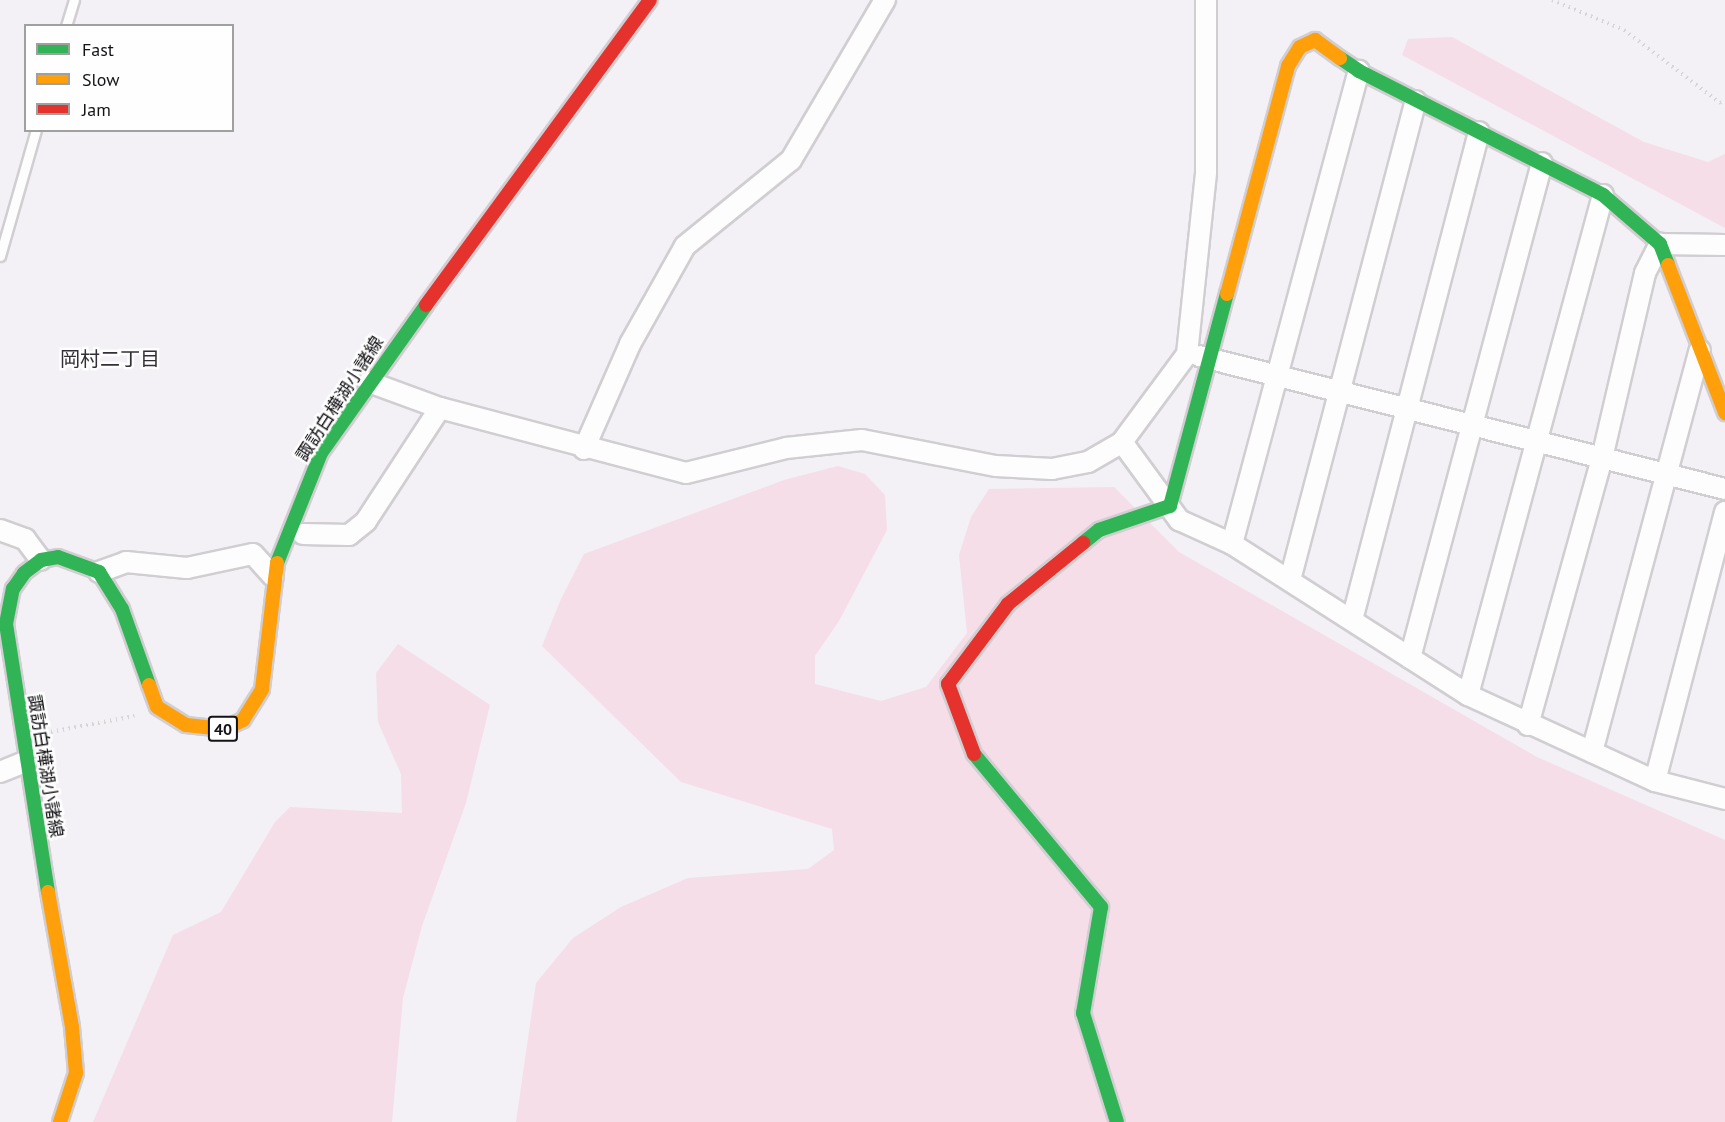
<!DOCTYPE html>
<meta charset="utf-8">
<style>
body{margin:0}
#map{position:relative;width:1725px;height:1122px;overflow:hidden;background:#f3f0f6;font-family:"PT Sans","Noto Sans JP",sans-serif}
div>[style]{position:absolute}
.green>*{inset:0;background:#f5dee8}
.path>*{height:4px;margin-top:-2px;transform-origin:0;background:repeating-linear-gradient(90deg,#d5d5d6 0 1.5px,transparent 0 6px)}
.roads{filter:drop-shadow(2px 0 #d1ced2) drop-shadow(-2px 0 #d1ced2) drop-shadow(0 2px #d1ced2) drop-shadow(0 -2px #d1ced2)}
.lane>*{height:9px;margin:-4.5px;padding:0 4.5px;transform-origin:4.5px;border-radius:4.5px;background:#fdfdfe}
.street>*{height:20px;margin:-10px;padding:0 10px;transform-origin:10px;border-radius:10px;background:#fdfdfe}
.fast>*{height:14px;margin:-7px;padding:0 7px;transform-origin:7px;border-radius:7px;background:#30b455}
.slow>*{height:14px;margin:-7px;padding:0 7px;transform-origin:7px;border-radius:7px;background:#ff9f0a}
.jam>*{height:14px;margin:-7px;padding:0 7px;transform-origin:7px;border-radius:7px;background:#e5322d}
span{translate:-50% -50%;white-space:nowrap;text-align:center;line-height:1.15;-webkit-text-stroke:5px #fefefe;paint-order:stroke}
.shield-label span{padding:2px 4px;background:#fefefe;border:2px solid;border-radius:4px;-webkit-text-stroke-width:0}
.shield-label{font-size:16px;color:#141216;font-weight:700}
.street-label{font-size:18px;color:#141216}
.neighbourhood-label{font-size:20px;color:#332f37}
.legend{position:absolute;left:24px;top:24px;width:210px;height:108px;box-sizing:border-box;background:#fefefe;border:2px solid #a0a0a1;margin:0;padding:8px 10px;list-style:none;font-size:18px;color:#141216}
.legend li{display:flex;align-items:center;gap:12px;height:30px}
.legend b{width:30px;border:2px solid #a0a0a1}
</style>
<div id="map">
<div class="green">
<div style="clip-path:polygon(1452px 37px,1644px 142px,1708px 162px,1725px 154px,1725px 228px,1402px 55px,1408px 39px)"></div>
<div style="clip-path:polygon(838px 466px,865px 474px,885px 495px,887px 530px,839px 621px,815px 656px,815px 684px,881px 701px,926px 687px,967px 633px,959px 555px,971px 517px,989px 489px,1114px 487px,1179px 552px,1537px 757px,1725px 840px,1725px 1122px,516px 1122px,536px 983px,573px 938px,621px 907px,688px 878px,808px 869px,834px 850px,832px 829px,681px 782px,542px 646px,561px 599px,584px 554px,784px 480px)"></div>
<div style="clip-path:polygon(398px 644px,490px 705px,466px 803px,422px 926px,403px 998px,392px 1122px,93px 1122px,173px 935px,221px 912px,275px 822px,290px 807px,402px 813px,401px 774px,378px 722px,376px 673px)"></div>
</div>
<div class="path">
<div style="left:1552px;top:0;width:78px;rotate:22.6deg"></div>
<div style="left:1624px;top:30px;width:121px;rotate:37.2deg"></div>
<div style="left:1720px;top:103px;width:5px;rotate:-22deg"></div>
<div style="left:45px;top:733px;width:91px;rotate:-10.8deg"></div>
</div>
<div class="roads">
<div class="lane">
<div style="left:66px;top:26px;width:27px;rotate:-73deg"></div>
<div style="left:0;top:256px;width:131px;rotate:-74.1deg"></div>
</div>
<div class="street">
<div style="left:1199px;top:356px;width:543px;rotate:14.19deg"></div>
<div style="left:369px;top:382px;width:76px;rotate:20.1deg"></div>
<div style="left:440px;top:408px;width:254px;rotate:14.8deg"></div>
<div style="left:686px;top:473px;width:103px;rotate:-14deg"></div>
<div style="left:786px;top:448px;width:76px;rotate:-6deg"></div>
<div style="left:862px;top:440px;width:136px;rotate:11deg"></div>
<div style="left:996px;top:466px;width:56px;rotate:3.1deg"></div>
<div style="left:1052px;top:469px;width:37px;rotate:-11deg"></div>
<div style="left:1088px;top:462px;width:39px;rotate:-30deg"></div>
<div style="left:1122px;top:442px;width:109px;rotate:-53.5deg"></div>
<div style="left:1187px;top:354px;width:183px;rotate:-84deg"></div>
<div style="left:1206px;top:172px;width:172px;rotate:-90deg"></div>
<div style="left:1122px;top:442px;width:97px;rotate:53.8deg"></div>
<div style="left:1179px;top:520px;width:58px;rotate:24.4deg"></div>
<div style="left:1232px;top:544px;width:280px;rotate:32.6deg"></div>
<div style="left:1468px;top:695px;width:206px;rotate:24.7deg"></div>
<div style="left:1655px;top:781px;width:72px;rotate:14.4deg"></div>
<div style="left:584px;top:449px;width:115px;rotate:-66.3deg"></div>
<div style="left:630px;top:344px;width:112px;rotate:-60.7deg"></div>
<div style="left:685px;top:246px;width:136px;rotate:-39.1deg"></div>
<div style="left:791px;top:160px;width:186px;rotate:-59.6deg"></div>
<div style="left:0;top:530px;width:27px;rotate:20deg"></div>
<div style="left:25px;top:539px;width:26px;rotate:53deg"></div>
<div style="left:303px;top:534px;width:46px;rotate:1.2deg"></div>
<div style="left:349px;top:535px;width:22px;rotate:-39deg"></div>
<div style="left:366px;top:521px;width:135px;rotate:-56.8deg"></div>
<div style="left:1232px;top:544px;width:490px;rotate:-75deg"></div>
<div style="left:99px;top:572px;width:29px;rotate:-20deg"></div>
<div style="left:126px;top:562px;width:61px;rotate:5.6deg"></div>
<div style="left:187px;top:568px;width:67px;rotate:-12deg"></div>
<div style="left:253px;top:554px;width:30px;rotate:48deg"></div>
<div style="left:1290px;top:580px;width:495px;rotate:-75.3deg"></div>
<div style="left:1352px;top:620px;width:504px;rotate:-75.41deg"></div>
<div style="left:1410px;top:658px;width:512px;rotate:-75.07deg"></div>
<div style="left:1468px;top:695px;width:518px;rotate:-74.89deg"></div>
<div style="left:1528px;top:725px;width:277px;rotate:-74.5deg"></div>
<div style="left:1602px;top:458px;width:190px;rotate:-76.9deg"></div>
<div style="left:1645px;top:273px;width:33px;rotate:-63deg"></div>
<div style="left:1660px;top:244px;width:65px;rotate:0.9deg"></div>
<div style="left:1592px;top:752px;width:416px;rotate:-75deg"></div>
<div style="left:0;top:772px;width:27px;rotate:-22deg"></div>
<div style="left:1655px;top:781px;width:278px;rotate:-75.4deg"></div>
</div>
<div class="fast">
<div style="left:1340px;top:58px;width:23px;rotate:34deg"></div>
<div style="left:1359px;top:71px;width:274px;rotate:26.9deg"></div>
<div style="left:1603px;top:195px;width:75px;rotate:40.7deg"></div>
<div style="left:1660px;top:244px;width:22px;rotate:69deg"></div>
<div style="left:1083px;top:543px;width:21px;rotate:-39deg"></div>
<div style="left:1099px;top:530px;width:75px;rotate:-18.7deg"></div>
<div style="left:1170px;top:506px;width:220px;rotate:-75deg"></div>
<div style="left:277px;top:563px;width:118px;rotate:-68.2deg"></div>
<div style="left:321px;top:453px;width:181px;rotate:-54.6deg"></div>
<div style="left:974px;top:754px;width:199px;rotate:50.3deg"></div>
<div style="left:1101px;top:907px;width:108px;rotate:99.6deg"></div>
<div style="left:1083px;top:1013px;width:114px;rotate:72.7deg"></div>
<div style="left:48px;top:892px;width:271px;rotate:-98.9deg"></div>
<div style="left:6px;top:624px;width:36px;rotate:-79deg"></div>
<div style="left:13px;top:589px;width:19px;rotate:-55deg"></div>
<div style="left:24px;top:573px;width:21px;rotate:-37deg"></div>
<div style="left:41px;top:560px;width:17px;rotate:-10deg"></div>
<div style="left:58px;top:557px;width:44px;rotate:20.1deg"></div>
<div style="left:99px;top:572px;width:44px;rotate:58.1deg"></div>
<div style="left:122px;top:609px;width:81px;rotate:70.4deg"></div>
</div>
<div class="slow">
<div style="left:1668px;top:265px;width:159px;rotate:68.9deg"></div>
<div style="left:1227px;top:294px;width:236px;rotate:-75deg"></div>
<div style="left:1288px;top:66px;width:22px;rotate:-58deg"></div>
<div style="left:1300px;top:47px;width:17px;rotate:-25deg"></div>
<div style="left:1315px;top:40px;width:31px;rotate:36deg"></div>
<div style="left:149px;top:685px;width:23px;rotate:70deg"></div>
<div style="left:157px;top:707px;width:34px;rotate:32deg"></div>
<div style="left:186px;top:725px;width:38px;rotate:6deg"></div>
<div style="left:224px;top:729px;width:21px;rotate:-25deg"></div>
<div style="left:243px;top:720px;width:36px;rotate:-58deg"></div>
<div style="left:262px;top:689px;width:127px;rotate:-83.2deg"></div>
<div style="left:48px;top:892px;width:137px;rotate:79.9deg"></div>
<div style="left:72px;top:1027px;width:46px;rotate:85deg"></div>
<div style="left:76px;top:1073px;width:52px;rotate:108.1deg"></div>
</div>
<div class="jam">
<div style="left:426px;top:305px;width:378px;rotate:-53.7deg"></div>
<div style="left:974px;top:754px;width:75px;rotate:-110.4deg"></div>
<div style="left:948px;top:684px;width:100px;rotate:-53.1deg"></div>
<div style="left:1008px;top:604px;width:97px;rotate:-39.1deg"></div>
</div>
</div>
<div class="shield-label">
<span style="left:223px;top:729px">40</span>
</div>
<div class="street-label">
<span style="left:340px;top:399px;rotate:-57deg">諏訪白樺湖小諸線</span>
<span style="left:45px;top:766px;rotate:81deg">諏訪白樺湖小諸線</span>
</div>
<div class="neighbourhood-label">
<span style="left:110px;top:359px">岡村二丁目</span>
</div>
<ul class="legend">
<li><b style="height:8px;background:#30b455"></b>Fast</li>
<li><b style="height:8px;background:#ff9f0a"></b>Slow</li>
<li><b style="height:8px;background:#e5322d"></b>Jam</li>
</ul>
</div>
